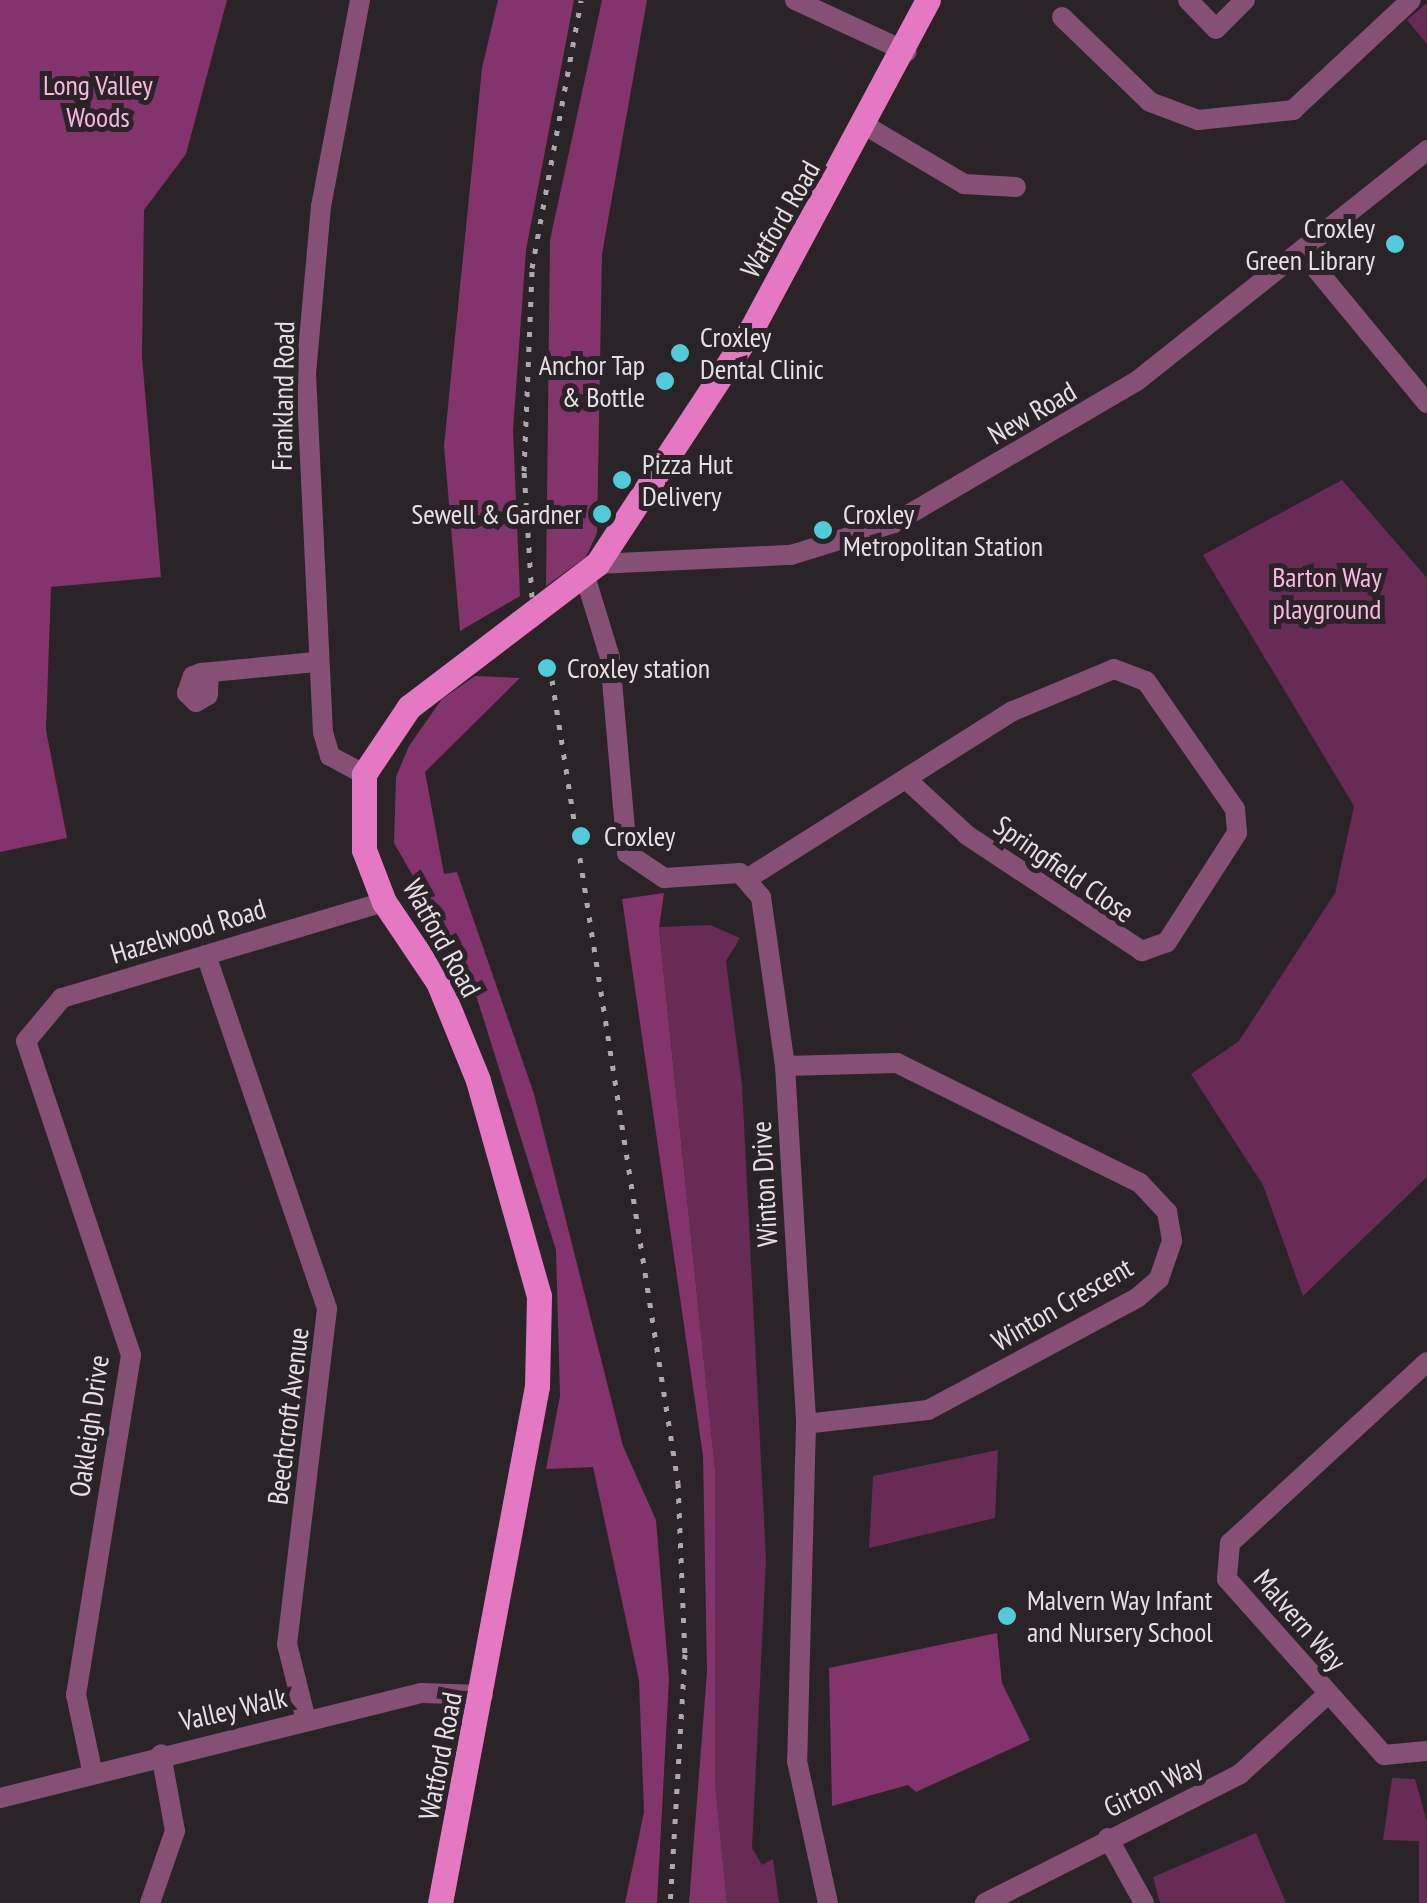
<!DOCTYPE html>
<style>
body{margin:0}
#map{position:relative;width:1427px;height:1903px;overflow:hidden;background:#2a2327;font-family:"PT Sans Narrow",sans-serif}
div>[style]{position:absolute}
.green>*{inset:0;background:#682b56}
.forest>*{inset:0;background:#83346c}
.minor>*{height:20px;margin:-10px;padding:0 10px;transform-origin:10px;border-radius:10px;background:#855073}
.primary>*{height:25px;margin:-12.5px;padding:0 12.5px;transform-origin:12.5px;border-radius:12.5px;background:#e478c2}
.rail>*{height:5px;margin-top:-2.5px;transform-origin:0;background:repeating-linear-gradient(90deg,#aea8ac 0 5px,transparent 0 15px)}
.dots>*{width:28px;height:28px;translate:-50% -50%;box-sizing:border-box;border:5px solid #2a2327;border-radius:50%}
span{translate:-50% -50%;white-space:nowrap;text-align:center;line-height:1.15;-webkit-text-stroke:10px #2a2327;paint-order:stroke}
.park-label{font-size:28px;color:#fab7e2}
.street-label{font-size:28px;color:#e6e0e4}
.poi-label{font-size:28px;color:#e6e0e4}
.right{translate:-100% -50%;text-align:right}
.left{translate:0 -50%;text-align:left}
</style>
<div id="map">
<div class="green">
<div style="clip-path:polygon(1427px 3px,1427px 44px,1407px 20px)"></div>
<div style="clip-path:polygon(1342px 480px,1427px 578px,1427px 1177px,1303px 1296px,1263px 1185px,1191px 1074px,1239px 1041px,1335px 893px,1354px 806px,1203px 555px)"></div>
<div style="clip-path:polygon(710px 925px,740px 938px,726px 961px,742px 1085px,766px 1560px,752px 1848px,762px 1865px,773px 1859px,779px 1903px,727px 1903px,715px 1783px,715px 1469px,659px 927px)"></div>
<div style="clip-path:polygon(998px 1450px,995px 1518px,869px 1548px,873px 1476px)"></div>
<div style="clip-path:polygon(1392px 1778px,1415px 1779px,1427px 1822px,1427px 1903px,1419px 1903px,1419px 1841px,1383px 1840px)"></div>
<div style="clip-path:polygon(1256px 1833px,1286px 1903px,1160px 1903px,1153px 1877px)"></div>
</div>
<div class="forest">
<div style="clip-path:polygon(0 0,227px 0,186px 154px,144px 210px,142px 357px,161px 577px,51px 587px,46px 730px,67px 838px,0 852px)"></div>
<div style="clip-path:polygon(498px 0,574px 0,526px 250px,513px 430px,520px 596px,460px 631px,444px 446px,482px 68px)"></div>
<div style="clip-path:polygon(602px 0,647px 0,602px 254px,597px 533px,586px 557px,546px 586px,550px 240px)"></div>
<div style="clip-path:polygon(475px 676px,520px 678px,425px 772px,444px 874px,457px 872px,534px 1094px,623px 1446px,656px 1520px,669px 1679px,657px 1903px,625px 1903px,644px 1812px,639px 1680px,593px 1467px,546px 1469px,560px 1396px,556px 1250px,470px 976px,394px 843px,396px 777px,409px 746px,442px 699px)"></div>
<div style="clip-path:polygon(664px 893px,659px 928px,715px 1469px,715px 1783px,727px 1903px,689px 1903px,707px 1672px,703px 1456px,622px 899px)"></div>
<div style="clip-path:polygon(997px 1633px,1002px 1683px,1030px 1740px,916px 1792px,908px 1785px,832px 1806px,829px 1668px)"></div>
</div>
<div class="minor">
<div style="left:360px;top:0;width:210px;rotate:100.7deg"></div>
<div style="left:321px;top:206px;width:168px;rotate:95.1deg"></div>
<div style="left:306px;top:373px;width:359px;rotate:87.3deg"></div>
<div style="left:323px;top:732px;width:25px;rotate:74deg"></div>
<div style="left:330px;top:756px;width:38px;rotate:28deg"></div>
<div style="left:795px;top:0;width:123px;rotate:24.9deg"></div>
<div style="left:1188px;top:0;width:40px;rotate:46deg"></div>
<div style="left:1216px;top:29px;width:41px;rotate:-45deg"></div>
<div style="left:1062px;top:17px;width:122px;rotate:44deg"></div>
<div style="left:1150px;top:102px;width:51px;rotate:20.6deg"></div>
<div style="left:1198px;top:120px;width:96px;rotate:-6deg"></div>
<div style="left:1293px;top:110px;width:161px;rotate:-43deg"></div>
<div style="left:868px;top:127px;width:112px;rotate:30.7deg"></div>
<div style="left:964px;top:184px;width:52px;rotate:3.3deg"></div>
<div style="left:1302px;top:252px;width:196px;rotate:50.4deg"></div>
<div style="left:597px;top:564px;width:194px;rotate:-2.7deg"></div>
<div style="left:791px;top:555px;width:108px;rotate:-17.3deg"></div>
<div style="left:894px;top:523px;width:281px;rotate:-30.3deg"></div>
<div style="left:1137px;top:381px;width:371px;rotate:-38.5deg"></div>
<div style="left:585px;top:576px;width:86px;rotate:73deg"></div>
<div style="left:610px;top:658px;width:196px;rotate:85deg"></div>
<div style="left:627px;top:853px;width:45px;rotate:34deg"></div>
<div style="left:664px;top:878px;width:76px;rotate:-3.8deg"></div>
<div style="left:740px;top:873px;width:32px;rotate:49deg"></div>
<div style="left:761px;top:897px;width:171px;rotate:81.9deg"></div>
<div style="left:785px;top:1066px;width:359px;rotate:86.6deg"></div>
<div style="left:806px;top:1424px;width:337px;rotate:91.5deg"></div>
<div style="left:797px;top:1761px;width:145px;rotate:77.7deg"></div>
<div style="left:209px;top:673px;width:22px;rotate:93deg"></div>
<div style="left:208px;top:695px;width:14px;rotate:150deg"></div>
<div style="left:196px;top:702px;width:13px;rotate:-135deg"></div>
<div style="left:187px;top:693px;width:18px;rotate:-71deg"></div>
<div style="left:193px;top:676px;width:9px;rotate:-21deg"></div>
<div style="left:201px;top:673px;width:115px;rotate:-5.5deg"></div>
<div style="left:750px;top:877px;width:311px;rotate:-32.3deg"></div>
<div style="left:1013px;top:711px;width:109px;rotate:-22.6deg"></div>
<div style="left:1114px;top:669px;width:34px;rotate:21deg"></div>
<div style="left:1146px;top:681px;width:156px;rotate:55.2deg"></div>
<div style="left:1235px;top:809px;width:24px;rotate:85deg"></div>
<div style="left:1237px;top:833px;width:130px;rotate:122.7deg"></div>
<div style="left:1167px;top:942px;width:27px;rotate:160deg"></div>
<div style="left:1142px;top:951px;width:210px;rotate:-146.5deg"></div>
<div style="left:967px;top:835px;width:80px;rotate:-137.5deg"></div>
<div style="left:206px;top:955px;width:374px;rotate:71.1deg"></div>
<div style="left:327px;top:1309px;width:337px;rotate:96.8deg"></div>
<div style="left:287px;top:1644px;width:78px;rotate:76deg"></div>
<div style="left:785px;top:1066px;width:112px;rotate:-1.5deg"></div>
<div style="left:897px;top:1063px;width:271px;rotate:26.3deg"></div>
<div style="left:1140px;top:1183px;width:40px;rotate:47deg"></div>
<div style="left:1167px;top:1212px;width:29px;rotate:80deg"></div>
<div style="left:1172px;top:1241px;width:40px;rotate:108.9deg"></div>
<div style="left:1159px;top:1279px;width:29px;rotate:139deg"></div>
<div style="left:1137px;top:1298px;width:237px;rotate:151.8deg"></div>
<div style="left:928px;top:1410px;width:123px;rotate:173.5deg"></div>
<div style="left:1427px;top:1362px;width:268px;rotate:137.4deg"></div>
<div style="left:1230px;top:1543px;width:36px;rotate:95deg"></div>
<div style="left:1227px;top:1579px;width:236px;rotate:48.3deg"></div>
<div style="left:1384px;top:1755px;width:43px;rotate:-5.3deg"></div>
<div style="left:92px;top:1770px;width:77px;rotate:-102deg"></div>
<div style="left:76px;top:1695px;width:344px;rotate:-80.8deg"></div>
<div style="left:131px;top:1355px;width:331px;rotate:-108.5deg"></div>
<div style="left:26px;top:1041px;width:56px;rotate:-50.1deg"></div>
<div style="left:62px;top:998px;width:336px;rotate:-16.6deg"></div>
<div style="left:0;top:1798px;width:434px;rotate:-14deg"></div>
<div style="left:421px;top:1693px;width:62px;rotate:1.8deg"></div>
<div style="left:1108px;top:1838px;width:74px;rotate:61deg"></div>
<div style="left:150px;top:1903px;width:76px;rotate:-70.9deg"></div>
<div style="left:175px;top:1831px;width:78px;rotate:-100.3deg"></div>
<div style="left:985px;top:1903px;width:286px;rotate:-26.8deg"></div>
<div style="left:1240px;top:1774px;width:119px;rotate:-42.3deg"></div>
</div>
<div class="primary">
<div style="left:440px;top:1903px;width:526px;rotate:-79.37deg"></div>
<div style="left:537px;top:1386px;width:90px;rotate:-88.7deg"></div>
<div style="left:539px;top:1296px;width:224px;rotate:-105.8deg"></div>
<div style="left:478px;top:1080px;width:106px;rotate:-112.2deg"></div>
<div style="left:438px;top:982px;width:97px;rotate:-124deg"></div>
<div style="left:384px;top:902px;width:56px;rotate:-111deg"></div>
<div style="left:364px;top:850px;width:76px;rotate:-90deg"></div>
<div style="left:364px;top:774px;width:81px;rotate:-56.1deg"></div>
<div style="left:409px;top:707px;width:236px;rotate:-37.3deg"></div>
<div style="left:597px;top:564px;width:282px;rotate:-56.7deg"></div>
<div style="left:752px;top:328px;width:372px;rotate:-61.8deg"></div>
</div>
<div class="rail">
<div style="left:532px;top:597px;width:126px;rotate:-93.6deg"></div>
<div style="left:524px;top:471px;width:203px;rotate:-87.7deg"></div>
<div style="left:532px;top:268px;width:272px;rotate:-79.6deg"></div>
<div style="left:552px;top:680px;width:813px;rotate:81.08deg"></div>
<div style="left:678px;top:1483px;width:171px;rotate:87.7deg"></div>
<div style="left:685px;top:1654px;width:249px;rotate:93.4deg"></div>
</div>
<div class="dots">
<div style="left:1395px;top:244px;background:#52cbd9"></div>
<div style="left:680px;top:353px;background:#52cbd9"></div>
<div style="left:665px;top:381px;background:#52cbd9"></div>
<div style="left:622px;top:480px;background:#52cbd9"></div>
<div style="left:602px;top:514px;background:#52cbd9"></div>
<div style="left:823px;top:530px;background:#52cbd9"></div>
<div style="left:547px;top:668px;background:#52cbd9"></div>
<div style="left:581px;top:836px;background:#52cbd9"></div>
<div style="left:1007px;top:1616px;background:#52cbd9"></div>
</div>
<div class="park-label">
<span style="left:98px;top:101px">Long Valley<br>Woods</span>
<span style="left:1327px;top:593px">Barton Way<br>playground</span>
</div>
<div class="street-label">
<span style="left:780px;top:219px;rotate:-60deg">Watford Road</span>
<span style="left:283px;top:396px;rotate:-89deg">Frankland Road</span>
<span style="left:1032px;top:413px;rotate:-30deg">New Road</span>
<span style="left:1064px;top:869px;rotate:35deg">Springfield Close</span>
<span style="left:188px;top:931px;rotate:-17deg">Hazelwood Road</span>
<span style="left:442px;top:938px;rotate:61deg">Watford Road</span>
<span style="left:764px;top:1184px;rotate:-93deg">Winton Drive</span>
<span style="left:1062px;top:1304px;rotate:-30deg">Winton Crescent</span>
<span style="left:288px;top:1416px;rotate:-83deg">Beechcroft Avenue</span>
<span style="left:89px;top:1426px;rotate:-82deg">Oakleigh Drive</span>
<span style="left:1300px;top:1620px;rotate:49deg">Malvern Way</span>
<span style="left:233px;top:1709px;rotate:-13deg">Valley Walk</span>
<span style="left:440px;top:1756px;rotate:-79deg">Watford Road</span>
<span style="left:1153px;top:1786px;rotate:-26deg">Girton Way</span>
</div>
<div class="poi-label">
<span class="right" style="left:1375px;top:244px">Croxley<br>Green Library</span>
<span class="left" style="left:700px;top:353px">Croxley<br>Dental Clinic</span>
<span class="right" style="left:645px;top:381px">Anchor Tap<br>&amp; Bottle</span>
<span class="left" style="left:642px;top:480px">Pizza Hut<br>Delivery</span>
<span class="right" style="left:582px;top:514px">Sewell &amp; Gardner</span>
<span class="left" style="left:843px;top:530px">Croxley<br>Metropolitan Station</span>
<span class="left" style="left:567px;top:668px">Croxley station</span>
<span class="left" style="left:604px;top:836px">Croxley</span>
<span class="left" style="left:1027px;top:1616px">Malvern Way Infant<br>and Nursery School</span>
</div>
</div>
